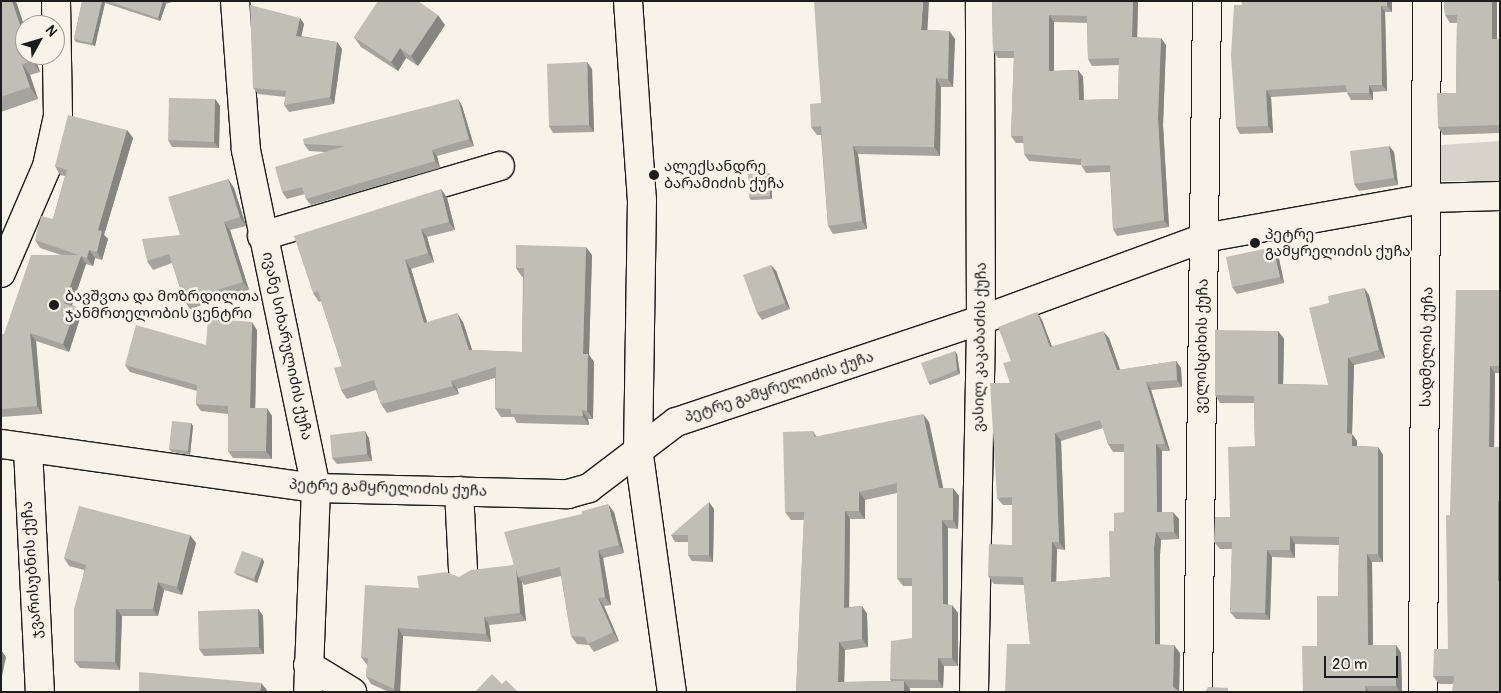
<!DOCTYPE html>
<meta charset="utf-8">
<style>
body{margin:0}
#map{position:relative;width:1501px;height:693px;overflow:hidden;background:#f7f3e8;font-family:Pangolin,"Noto Sans Georgian",sans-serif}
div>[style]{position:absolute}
.green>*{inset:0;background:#d7d3cb}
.roads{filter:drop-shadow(1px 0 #1c1c1c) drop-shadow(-1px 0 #1c1c1c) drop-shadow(0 1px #1c1c1c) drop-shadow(0 -1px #1c1c1c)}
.minor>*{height:28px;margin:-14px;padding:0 14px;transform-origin:14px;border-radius:14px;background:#f7f3e8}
.wall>*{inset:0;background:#a5a39c}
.shaded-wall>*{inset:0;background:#86857f}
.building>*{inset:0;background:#c0beb5}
.dots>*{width:14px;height:14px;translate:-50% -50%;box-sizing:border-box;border:2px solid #f7f3e8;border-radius:50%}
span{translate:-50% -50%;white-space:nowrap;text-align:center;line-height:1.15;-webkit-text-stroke:5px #f7f3e8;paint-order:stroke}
.poi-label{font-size:15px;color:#1c1c1c}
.left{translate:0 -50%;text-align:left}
.street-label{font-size:15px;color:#1c1c1c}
.frame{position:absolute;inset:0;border:2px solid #1c1c1c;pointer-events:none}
.north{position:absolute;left:15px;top:15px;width:50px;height:50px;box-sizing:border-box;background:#f7f3e8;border:1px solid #9f9d96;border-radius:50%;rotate:51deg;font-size:14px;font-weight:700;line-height:20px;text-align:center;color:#1c1c1c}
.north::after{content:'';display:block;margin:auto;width:18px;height:22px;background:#1c1c1c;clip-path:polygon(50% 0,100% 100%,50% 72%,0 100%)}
.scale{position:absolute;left:1324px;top:656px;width:74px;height:22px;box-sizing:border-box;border:2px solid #1c1c1c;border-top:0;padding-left:6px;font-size:15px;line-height:18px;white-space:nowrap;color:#1c1c1c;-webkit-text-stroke:4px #f7f3e8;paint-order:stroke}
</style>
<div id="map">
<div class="green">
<div style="clip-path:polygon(1500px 141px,1500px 181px,1441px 181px,1441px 145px)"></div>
</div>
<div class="roads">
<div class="minor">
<div style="left:235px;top:1px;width:149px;rotate:85.8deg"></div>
<div style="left:246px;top:150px;width:345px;rotate:78.3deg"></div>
<div style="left:316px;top:488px;width:204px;rotate:92.2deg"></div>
<div style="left:628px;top:1px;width:199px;rotate:86deg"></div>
<div style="left:642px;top:200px;width:248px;rotate:90.9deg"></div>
<div style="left:638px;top:448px;width:246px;rotate:82.1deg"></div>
<div style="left:262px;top:236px;width:248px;rotate:-16.4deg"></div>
<div style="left:1px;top:273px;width:116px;rotate:-66.7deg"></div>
<div style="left:47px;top:166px;width:51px;rotate:-77.6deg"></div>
<div style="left:58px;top:116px;width:115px;rotate:-91deg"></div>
<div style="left:1px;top:444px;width:318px;rotate:8deg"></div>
<div style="left:316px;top:488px;width:252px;rotate:1.4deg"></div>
<div style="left:568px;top:494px;width:22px;rotate:-16deg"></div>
<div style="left:589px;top:488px;width:109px;rotate:-37.2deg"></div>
<div style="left:676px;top:422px;width:322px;rotate:-18.5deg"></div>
<div style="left:981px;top:320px;width:238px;rotate:-20.2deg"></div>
<div style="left:1204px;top:238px;width:229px;rotate:-10.1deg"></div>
<div style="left:1429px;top:198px;width:71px;rotate:-1.6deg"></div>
<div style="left:28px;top:449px;width:243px;rotate:87.2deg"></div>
<div style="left:459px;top:491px;width:79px;rotate:87.1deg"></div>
<div style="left:308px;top:665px;width:52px;rotate:31.5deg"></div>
<div style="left:974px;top:692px;width:372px;rotate:-88.9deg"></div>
<div style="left:981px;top:320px;width:319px;rotate:-90.2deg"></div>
<div style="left:1198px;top:692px;width:691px;rotate:-89.25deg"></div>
<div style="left:1423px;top:692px;width:691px;rotate:-89.67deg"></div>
</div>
</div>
<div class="wall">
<div style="clip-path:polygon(1px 1px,15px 1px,17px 4px,25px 55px,34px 55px,40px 72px,30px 75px,38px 99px,1px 112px)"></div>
<div style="clip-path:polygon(75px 1px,175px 1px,166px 4px,160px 21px,105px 3px,95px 46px,76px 42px,74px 39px,82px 2px,76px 2px)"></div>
<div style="clip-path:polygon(evenodd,992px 1px,1183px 1px,1183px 2px,1138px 2px,1137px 37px,1166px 45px,1163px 125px,1169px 227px,1117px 236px,1113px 229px,1110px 172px,1086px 173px,1081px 165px,1029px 161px,1024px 154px,1024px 143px,1016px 143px,1011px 136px,1014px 58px,998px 58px,993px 51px,992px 1px,1054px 22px,1087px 23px,1088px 59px,1092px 66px,1119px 65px,1118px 99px,1084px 100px,1083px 77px,1078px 70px,1054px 71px,1054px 22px)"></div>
<div style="clip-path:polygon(1242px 1px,1392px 1px,1392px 12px,1385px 12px,1387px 91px,1373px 92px,1373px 100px,1351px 100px,1347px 93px,1347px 92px,1271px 97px,1273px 133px,1240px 134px,1236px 127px)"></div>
<div style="clip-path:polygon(1444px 1px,1497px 1px,1497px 39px,1500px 39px,1500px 133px,1443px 135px,1438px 127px,1456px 93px,1457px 23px,1450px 23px,1445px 15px)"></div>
<div style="clip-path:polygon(300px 18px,304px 24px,301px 36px,337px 42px,342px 49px,334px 104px,289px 112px,284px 105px,286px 97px,258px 94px,253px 88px)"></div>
<div style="clip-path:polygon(445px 25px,418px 66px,406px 58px,398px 71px,361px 47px,354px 37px)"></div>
<div style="clip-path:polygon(927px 30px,949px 31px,955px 39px,953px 87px,941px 87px,940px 156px,858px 154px,867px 229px,833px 234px,828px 226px,821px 135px,817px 135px,811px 127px,821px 103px)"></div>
<div style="clip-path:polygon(592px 69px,594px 132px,553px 133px,549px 126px)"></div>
<div style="clip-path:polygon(215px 99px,220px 106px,219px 148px,172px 147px,168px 140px)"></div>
<div style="clip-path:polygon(458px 99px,462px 106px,474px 146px,437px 156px,440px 168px,311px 205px,306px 199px,305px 194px,287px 199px,282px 192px,325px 152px,309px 151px,304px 144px)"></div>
<div style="clip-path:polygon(127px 130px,133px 138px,104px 235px,108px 239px,102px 260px,95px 258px,93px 266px,86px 264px,72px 305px,76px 307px,81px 315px,69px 352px,36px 341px,42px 414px,1px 417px,1px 334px,4px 334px,61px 255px,40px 248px,35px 240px,53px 219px,65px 176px,60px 175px,55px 166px)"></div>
<div style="clip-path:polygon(1389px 146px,1394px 152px,1398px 185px,1359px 191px,1354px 184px)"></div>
<div style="clip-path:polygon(771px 177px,772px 199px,751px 200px,749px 197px)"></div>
<div style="clip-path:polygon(228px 179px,234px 188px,246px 226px,230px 230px,249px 290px,190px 309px,184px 300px,172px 263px,153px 270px,147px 261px,180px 235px)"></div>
<div style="clip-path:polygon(441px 189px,447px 198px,455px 230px,427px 237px,434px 262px,411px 269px,427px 322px,463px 322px,472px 350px,522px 352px,523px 277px,522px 277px,516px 268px,592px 255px,589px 355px,594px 362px,593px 419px,588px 419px,589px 425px,517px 423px,514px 417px,501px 417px,495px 408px,495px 378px,457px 389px,459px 394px,387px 413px,381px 404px,376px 390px,347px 399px,341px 390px,342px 366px,321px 301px,319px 302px,313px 293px)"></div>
<div style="clip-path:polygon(1278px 254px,1284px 283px,1237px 294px,1232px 287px)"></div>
<div style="clip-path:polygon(771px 265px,776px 271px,790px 309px,762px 320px,757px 313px)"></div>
<div style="clip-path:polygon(1364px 288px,1369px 295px,1385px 358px,1354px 365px,1352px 434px,1357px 441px,1357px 446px,1378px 447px,1383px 455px,1383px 562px,1372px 562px,1373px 645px,1396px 645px,1401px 653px,1402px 692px,1303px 692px,1317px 646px,1338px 596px,1339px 545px,1295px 544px,1295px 558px,1272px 557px,1270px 620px,1236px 619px,1230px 612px,1232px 549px,1220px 549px,1214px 542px,1230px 517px,1255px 446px,1254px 403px,1220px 403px,1215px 395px,1278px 331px,1284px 339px,1283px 384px,1328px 385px,1329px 303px)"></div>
<div style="clip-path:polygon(1500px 290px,1500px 373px,1495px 373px,1494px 447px,1500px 447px,1500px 692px,1453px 684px,1439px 684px,1433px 676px,1448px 649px,1450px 515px)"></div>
<div style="clip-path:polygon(evenodd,1037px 312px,1042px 320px,1052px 347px,1109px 338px,1120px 370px,1176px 361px,1181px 368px,1182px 387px,1151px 390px,1170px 451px,1162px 451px,1162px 512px,1179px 519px,1179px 539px,1161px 540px,1160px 555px,1160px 645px,1180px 653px,1179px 691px,1030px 644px,1024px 585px,994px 584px,988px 576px,1012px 545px,1012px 505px,1003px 505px,997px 498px,1010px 383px,1011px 361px,1037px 312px,1103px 428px,1108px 444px,1113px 452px,1124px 452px,1124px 512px,1114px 531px,1110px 577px,1056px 582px,1057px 549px,1065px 550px,1061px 441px,1103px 428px)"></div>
<div style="clip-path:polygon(257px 330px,255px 408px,272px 416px,272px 459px,233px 458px,228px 451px,228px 414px,201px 411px,196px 404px,197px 391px,130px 372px,125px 365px,206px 345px)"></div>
<div style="clip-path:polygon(957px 354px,960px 374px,930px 385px,928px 382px)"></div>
<div style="clip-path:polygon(evenodd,929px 422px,943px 488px,959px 496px,958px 529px,948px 528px,948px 604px,958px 613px,958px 666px,944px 666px,943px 688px,909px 688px,910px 689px,796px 692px,804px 520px,791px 520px,785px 512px,813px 431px,817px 437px,929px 422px,897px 493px,897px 578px,903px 586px,912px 586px,912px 638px,890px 679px,891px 681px,844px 682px,845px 650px,868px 647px,867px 614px,862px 606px,849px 607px,850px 519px,865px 519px,865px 500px,897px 493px)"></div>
<div style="clip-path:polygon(191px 423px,193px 426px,190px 455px,172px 452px,169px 449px)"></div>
<div style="clip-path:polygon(369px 438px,372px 461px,337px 464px,332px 458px)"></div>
<div style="clip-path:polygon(714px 509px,713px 562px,692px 561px,688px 555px,688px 542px,675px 542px,671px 535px)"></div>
<div style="clip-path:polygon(614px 512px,624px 553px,603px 558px,611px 605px,604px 606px,619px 641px,594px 652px,589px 645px,577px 644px,571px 636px,561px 576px,524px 585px,522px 582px,526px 621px,489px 625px,491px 642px,403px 636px,400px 692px,389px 692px,371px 684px,366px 676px,367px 665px,361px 657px,419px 588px,459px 577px,514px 565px)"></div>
<div style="clip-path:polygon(196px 543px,182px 595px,164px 590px,158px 616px,122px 616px,120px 670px,80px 668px,74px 661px,84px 570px,69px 566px,64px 558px)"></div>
<div style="clip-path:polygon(262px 558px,264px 562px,257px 583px,237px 575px,234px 572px)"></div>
<div style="clip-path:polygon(258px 609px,263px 616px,264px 654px,204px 656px,199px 649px)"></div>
</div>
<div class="shaded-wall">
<div style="clip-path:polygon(12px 1px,15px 1px,17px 4px,25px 28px,25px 40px)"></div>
<div style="clip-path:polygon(102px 1px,104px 1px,105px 3px,95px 46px,92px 43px)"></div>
<div style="clip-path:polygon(163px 1px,166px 4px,160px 21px,158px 18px)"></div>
<div style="clip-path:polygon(923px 1px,929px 1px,927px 38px,921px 30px)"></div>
<div style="clip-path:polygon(1133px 1px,1138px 2px,1137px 44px,1132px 37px)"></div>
<div style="clip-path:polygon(1387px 1px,1392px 1px,1392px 12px,1387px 6px)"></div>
<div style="clip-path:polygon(1492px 1px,1497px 1px,1497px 47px,1492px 39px)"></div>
<div style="clip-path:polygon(1381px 6px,1385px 12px,1387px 91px,1382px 85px)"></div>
<div style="clip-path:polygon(438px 15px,445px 25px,418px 66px,411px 56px)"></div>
<div style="clip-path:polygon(1049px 15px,1054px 22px,1054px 78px,1049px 71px)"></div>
<div style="clip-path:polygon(300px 18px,304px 24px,300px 42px,296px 36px)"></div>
<div style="clip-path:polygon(949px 31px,955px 39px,953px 87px,948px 79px)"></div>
<div style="clip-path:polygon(1161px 38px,1166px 45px,1163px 125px,1169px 227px,1164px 220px,1158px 118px)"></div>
<div style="clip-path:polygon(337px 42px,342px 49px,334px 104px,330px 97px)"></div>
<div style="clip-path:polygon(400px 48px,406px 58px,398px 71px,391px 62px)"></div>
<div style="clip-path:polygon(30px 55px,34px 55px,40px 72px,32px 61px)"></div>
<div style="clip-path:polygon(587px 62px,592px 69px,594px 132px,589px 125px)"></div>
<div style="clip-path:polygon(22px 64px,30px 75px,38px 99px,30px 87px)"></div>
<div style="clip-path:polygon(1078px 70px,1083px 77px,1084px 107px,1079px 100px)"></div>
<div style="clip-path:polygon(936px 78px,941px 87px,940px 156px,934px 147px)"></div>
<div style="clip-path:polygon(1369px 85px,1373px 92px,1373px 100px,1369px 93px)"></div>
<div style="clip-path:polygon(1266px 90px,1271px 97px,1273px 133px,1268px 126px)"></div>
<div style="clip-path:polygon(215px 99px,220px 106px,219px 148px,214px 142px)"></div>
<div style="clip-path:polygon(458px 99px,462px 106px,474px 146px,469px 139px)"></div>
<div style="clip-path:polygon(127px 130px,133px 138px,104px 235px,108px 239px,102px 260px,97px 252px,98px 230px)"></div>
<div style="clip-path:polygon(853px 146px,858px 154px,867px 229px,862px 221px)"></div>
<div style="clip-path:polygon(1389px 146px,1394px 152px,1398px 185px,1394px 178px)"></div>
<div style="clip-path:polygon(432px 150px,437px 156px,440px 168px,435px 161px)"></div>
<div style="clip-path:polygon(769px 173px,771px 177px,772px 199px,770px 196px)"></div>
<div style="clip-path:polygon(228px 179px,234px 188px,246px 226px,240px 217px)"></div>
<div style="clip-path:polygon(441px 189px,447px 198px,455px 230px,449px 222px)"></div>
<div style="clip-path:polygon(224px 222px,230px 230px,249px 290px,243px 282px)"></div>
<div style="clip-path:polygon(421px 229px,427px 237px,434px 262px,428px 253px)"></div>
<div style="clip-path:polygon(586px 247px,592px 255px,589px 355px,594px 362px,593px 419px,587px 411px,583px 354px)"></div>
<div style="clip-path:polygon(1273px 247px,1278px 254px,1284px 283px,1280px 277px)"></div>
<div style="clip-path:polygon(89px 250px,95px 258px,93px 266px,87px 258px)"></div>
<div style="clip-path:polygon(81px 256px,86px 264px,70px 311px,64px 303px)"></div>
<div style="clip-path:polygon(405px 260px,411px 269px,430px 332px,424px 323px)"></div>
<div style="clip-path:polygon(771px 265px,776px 271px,790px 309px,785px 303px)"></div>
<div style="clip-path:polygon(1364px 288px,1369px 295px,1385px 358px,1379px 350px)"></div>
<div style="clip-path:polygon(76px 307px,81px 315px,69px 352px,63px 344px)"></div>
<div style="clip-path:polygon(1037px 312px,1042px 320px,1055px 355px,1050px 347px)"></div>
<div style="clip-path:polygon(457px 313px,463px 322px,475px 359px,469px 350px)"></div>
<div style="clip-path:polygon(252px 322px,257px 330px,255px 416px,250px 408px)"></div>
<div style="clip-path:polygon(1103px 331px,1109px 338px,1123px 378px,1117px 370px)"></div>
<div style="clip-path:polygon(1278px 331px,1284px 339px,1283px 391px,1278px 384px)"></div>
<div style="clip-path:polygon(30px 333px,36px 341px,42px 414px,37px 406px)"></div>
<div style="clip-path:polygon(955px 351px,957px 354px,960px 374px,957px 370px)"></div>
<div style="clip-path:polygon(1348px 358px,1354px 365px,1352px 434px,1357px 441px,1357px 454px,1352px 446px,1347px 433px)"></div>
<div style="clip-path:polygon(1176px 361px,1181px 368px,1182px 387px,1177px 380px)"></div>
<div style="clip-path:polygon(1490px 366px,1495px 373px,1494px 455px,1489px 447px)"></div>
<div style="clip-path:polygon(451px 381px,457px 389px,459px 394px,453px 386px)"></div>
<div style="clip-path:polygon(1146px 382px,1151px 390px,1170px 451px,1165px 444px)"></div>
<div style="clip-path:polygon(267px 408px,272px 416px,272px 459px,266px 451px)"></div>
<div style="clip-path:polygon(582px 410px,588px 419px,589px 425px,583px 416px)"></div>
<div style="clip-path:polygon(923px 414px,929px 422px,945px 496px,939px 488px)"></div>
<div style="clip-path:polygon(191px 423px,193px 426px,190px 455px,188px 451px)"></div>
<div style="clip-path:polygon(365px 431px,369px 438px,372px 461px,367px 454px)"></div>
<div style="clip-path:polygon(1055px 433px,1061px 441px,1065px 550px,1059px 542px)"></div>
<div style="clip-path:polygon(1156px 444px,1162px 451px,1162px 519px,1157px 512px)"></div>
<div style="clip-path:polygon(1378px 447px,1383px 455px,1383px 562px,1378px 554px)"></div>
<div style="clip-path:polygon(953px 488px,959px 496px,958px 529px,953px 520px)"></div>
<div style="clip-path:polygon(859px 492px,865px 500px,865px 519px,859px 511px)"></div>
<div style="clip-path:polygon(1498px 501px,1500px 504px,1500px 583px,1498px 581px)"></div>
<div style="clip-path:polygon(709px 502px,714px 509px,713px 562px,709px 555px)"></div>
<div style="clip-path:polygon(608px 504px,614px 512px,624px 553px,619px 545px)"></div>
<div style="clip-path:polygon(845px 511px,850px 519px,849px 616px,844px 608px)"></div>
<div style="clip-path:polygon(1173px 512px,1179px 519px,1179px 539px,1174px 532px)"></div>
<div style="clip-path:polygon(942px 520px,948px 528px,948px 613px,943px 604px)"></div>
<div style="clip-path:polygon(1156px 532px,1161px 540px,1160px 555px,1160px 652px,1155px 644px,1154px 547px)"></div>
<div style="clip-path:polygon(190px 535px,196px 543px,182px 595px,177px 587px)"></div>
<div style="clip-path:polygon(1290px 536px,1295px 544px,1295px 558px,1290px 550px)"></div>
<div style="clip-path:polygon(1052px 542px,1057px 549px,1056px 590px,1051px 582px)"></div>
<div style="clip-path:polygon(598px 550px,603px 558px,611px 605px,605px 597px)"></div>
<div style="clip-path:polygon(1267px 550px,1272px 557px,1270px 620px,1265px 613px)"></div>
<div style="clip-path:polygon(1367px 554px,1372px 562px,1373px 653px,1368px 645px)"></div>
<div style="clip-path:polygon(262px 558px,264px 562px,257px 583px,254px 579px)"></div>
<div style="clip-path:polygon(516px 569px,518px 577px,522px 582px,526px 621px,520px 613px)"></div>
<div style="clip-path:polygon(158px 582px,164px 590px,158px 616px,153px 609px)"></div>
<div style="clip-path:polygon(598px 598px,604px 606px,619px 641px,613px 632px)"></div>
<div style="clip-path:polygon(952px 605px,958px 613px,958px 666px,952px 658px)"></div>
<div style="clip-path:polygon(862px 606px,867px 614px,868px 647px,862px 639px)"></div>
<div style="clip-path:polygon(116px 609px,122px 616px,120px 670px,115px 662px)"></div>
<div style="clip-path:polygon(258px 609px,263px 616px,264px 654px,259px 647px)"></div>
<div style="clip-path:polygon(484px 617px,489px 625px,491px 642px,486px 634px)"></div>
<div style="clip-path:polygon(398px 628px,403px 636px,400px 692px,396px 692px,394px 689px)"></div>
<div style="clip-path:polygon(839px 642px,845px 650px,844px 690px,838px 682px)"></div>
<div style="clip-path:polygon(1174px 645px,1180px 653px,1179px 692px,1173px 687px)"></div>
<div style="clip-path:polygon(1396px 645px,1401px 653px,1402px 692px,1400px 692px,1396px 686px)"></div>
<div style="clip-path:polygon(1px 650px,6px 657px,1px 681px)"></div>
<div style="clip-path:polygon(938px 658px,944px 666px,943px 688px,938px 680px)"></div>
<div style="clip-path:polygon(904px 681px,910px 689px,910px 692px,904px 692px)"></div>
<div style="clip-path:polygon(261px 683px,267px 690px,266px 692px,260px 692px)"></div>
<div style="clip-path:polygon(1365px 686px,1369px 692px,1366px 692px)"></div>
</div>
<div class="building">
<div style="clip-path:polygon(1px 1px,12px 1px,25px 40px,25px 55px,30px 55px,32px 61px,22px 64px,30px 87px,1px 97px)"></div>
<div style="clip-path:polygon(82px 1px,102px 1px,92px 43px,74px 39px)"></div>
<div style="clip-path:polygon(107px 1px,163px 1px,158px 18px)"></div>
<div style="clip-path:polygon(378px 1px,418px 1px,438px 15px,411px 56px,400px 48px,391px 62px,354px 37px)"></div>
<div style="clip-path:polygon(814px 1px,923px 1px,921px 30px,949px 31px,948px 79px,936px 78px,934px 147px,853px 146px,862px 221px,828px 226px,821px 126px,811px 127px,810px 104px,821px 103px)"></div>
<div style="clip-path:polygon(evenodd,992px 1px,1133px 1px,1132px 37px,1161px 38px,1158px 118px,1164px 220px,1113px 229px,1110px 165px,1081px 166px,1081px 159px,1024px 154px,1023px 136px,1011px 136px,1014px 51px,993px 51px,992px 1px,1049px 15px,1087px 16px,1088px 59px,1119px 58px,1118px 99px,1079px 100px,1078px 70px,1049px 71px,1049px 15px)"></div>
<div style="clip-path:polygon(1242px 1px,1387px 1px,1387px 6px,1381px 6px,1382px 85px,1369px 85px,1369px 93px,1347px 93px,1346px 85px,1266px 90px,1268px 126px,1236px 127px,1231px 55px,1234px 5px,1242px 5px)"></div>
<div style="clip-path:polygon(1444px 1px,1492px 1px,1492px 39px,1500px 39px,1500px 125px,1438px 127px,1437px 93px,1456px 93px,1457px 15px,1445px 15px)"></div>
<div style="clip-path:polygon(250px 5px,300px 18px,296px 36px,337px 42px,330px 97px,284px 105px,286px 91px,253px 88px)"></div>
<div style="clip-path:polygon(587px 62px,589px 125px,549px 126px,547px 64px)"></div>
<div style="clip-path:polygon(169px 98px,215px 99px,214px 142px,168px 140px)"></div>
<div style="clip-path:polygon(458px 99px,469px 139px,432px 150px,435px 161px,306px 199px,302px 187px,282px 192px,275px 167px,345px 146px,304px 144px,303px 139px)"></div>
<div style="clip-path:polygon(68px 115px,127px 130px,98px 230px,102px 231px,97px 252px,89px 250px,87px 258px,81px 256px,64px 303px,76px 307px,63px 344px,30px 333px,37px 406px,1px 409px,1px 334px,4px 334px,31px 255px,79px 255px,35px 240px,41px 216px,53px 219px,67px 170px,55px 166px)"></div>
<div style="clip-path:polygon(1389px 146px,1394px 178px,1354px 184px,1350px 151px)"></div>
<div style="clip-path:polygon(769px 173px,770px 196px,749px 197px,748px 174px)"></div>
<div style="clip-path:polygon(228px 179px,240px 217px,224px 222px,243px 282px,184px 300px,169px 254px,147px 261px,142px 239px,180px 235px,168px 197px)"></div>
<div style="clip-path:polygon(441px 189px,449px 222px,421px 229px,428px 253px,405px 260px,424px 323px,457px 313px,469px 350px,522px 352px,524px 268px,516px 268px,516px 245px,586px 247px,583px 354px,588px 354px,587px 411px,582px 410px,583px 416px,511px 414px,511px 409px,495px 408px,496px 367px,451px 381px,453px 386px,381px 404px,374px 380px,341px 390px,334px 368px,342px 366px,318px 291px,313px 293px,294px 236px)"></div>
<div style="clip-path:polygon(1273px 247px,1280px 277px,1232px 287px,1226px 257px)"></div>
<div style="clip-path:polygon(771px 265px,785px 303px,757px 313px,743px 275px)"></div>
<div style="clip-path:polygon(1364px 288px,1379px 350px,1348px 358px,1347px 433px,1352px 434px,1352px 446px,1378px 447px,1378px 554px,1367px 554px,1368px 645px,1396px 645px,1396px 686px,1365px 686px,1366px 692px,1303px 692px,1302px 646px,1317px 646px,1317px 596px,1338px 596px,1339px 537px,1290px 536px,1290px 550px,1267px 550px,1265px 613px,1230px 612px,1232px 542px,1214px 542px,1215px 517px,1230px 517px,1228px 447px,1255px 446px,1254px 396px,1215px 395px,1215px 330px,1278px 331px,1278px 384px,1328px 385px,1309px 308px,1329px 303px,1328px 296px)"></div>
<div style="clip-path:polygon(1456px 290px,1500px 290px,1500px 366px,1490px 366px,1489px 447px,1500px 447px,1500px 501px,1498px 501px,1498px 581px,1500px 581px,1500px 692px,1452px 692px,1454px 676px,1433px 676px,1434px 649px,1448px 649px,1446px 515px,1450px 515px)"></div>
<div style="clip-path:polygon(evenodd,1037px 312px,1050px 347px,1103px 331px,1117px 370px,1176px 361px,1177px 380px,1146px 382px,1165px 444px,1156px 444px,1157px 512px,1173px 512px,1174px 532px,1156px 532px,1154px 547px,1155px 644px,1174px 645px,1173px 687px,1180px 692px,1005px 692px,1007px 644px,1030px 644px,1023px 577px,988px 576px,989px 544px,1012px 545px,1012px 497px,997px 498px,990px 383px,1010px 383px,1003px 363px,1011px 361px,998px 327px,1037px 312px,1100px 420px,1108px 444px,1124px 444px,1124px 512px,1114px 513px,1114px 531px,1109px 531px,1110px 577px,1051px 582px,1052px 542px,1059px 542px,1055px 433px,1100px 420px)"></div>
<div style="clip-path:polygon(208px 318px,252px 322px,250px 408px,267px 408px,266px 451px,228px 451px,228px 406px,196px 404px,197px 385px,125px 365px,136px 325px,206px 345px)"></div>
<div style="clip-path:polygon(955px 351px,957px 370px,928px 382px,921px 363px)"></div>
<div style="clip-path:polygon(923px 414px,939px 488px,953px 488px,953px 520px,942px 520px,943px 604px,952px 605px,952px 658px,938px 658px,938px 680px,890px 679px,891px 641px,912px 638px,912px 578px,897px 578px,897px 483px,859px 492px,859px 511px,845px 511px,844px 608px,862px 606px,862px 639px,839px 642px,838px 682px,904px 681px,904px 692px,796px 692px,804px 512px,785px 512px,783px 432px,813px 431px,814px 437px)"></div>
<div style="clip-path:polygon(172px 421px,191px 423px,188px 451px,169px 449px)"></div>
<div style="clip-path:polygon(365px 431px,367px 454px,332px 458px,330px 435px)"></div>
<div style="clip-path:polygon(709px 502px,709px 555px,688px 555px,688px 535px,671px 535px)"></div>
<div style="clip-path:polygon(608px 504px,619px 545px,598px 550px,605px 597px,598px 598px,613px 632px,588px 644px,585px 637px,571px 636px,560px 567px,518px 577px,516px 569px,520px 613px,484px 617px,486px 634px,398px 628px,394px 689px,366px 676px,368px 658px,361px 657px,365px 585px,419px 588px,417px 576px,446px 572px,459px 577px,471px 570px,514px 565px,504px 532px,582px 514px,582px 511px)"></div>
<div style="clip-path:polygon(79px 506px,190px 535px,177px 587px,158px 582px,153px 609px,116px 609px,115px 662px,74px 661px,74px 609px,86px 565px,64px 558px)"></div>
<div style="clip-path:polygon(242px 551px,262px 558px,254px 579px,234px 572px)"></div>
<div style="clip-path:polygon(258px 609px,259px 647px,199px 649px,198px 611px)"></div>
<div style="clip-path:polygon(139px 672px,261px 683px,260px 692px,139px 692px)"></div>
<div style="clip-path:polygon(492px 674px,502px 684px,506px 680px,518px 692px,475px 692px)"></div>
<div style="clip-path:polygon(1208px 687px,1228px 688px,1228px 692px,1205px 692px)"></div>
</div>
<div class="dots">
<div style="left:654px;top:175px;background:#1c1c1c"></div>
<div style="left:1255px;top:243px;background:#1c1c1c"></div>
<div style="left:54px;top:305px;background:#1c1c1c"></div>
</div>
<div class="poi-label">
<span class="left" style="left:664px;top:175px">ალექსანდრე<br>ბარამიძის ქუჩა</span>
<span class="left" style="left:1265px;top:243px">პეტრე<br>გამყრელიძის ქუჩა</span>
<span class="left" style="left:65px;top:305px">ბავშვთა და მოზრდილთა<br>ჯანმრთელობის ცენტრი</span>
</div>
<div class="street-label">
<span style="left:287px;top:346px;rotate:78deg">ივანე სიხარულიძის ქუჩა</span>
<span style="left:1202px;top:346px;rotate:-89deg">ველისციხის ქუჩა</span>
<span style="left:980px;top:347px;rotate:-89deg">ვასილ კაკაბაძის ქუჩა</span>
<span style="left:1427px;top:347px;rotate:-89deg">სადმელის ქუჩა</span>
<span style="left:779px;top:387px;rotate:-18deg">პეტრე გამყრელიძის ქუჩა</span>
<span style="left:388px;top:488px;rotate:2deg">პეტრე გამყრელიძის ქუჩა</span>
<span style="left:32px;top:570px;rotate:-94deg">ჯვარისუბნის ქუჩა</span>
</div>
<div class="frame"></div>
<div class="north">N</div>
<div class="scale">20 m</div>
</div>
